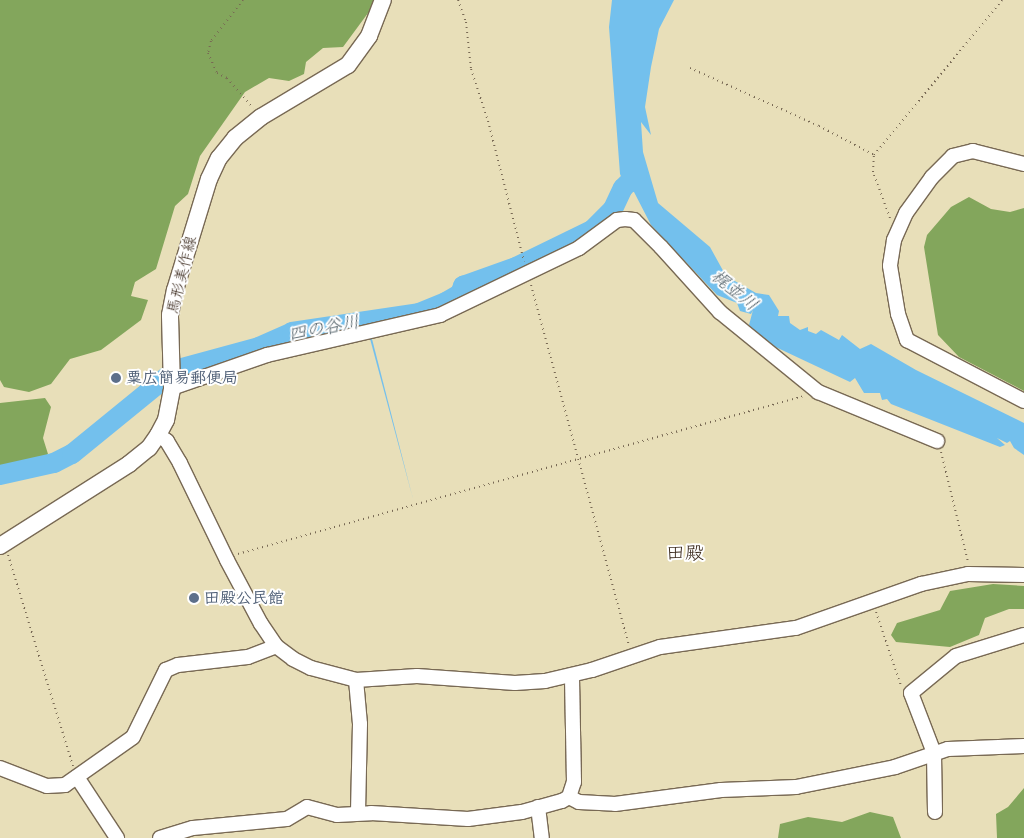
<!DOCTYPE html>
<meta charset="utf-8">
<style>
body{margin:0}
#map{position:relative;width:1024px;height:838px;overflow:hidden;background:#e8dfb9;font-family:"Comic Neue","Klee One",sans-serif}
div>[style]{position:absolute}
.forest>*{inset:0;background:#83a65c}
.water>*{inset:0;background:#73c0ed}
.river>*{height:20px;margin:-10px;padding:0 10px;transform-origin:10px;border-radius:10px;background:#73c0ed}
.path>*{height:2px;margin-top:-1px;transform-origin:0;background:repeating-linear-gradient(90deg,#786954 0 1px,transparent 0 5px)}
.roads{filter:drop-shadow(1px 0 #786954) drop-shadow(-1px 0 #786954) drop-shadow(0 1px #786954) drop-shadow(0 -1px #786954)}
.minor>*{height:14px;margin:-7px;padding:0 7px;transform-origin:7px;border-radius:7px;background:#fff}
.major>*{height:16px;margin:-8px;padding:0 8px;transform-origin:8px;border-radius:8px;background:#fff}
.dots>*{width:14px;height:14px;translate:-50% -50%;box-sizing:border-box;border:2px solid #fff;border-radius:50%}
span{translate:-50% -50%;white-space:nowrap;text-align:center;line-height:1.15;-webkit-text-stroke:4px #fff;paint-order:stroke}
.street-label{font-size:16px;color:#3b2a1e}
.service-label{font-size:16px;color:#4e5e75;font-weight:700}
.left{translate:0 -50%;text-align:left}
.water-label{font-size:18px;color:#4f5e66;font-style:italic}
.quarter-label{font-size:19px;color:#3b2a1e}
</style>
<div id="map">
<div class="forest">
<div style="clip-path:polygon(0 0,374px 0,371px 9px,343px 47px,323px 48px,306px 62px,304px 74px,289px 81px,269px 78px,245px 92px,200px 156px,188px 194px,175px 206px,156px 269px,135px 282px,131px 296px,148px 300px,141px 320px,101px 350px,70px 359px,51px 384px,29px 392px,4px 387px,0 380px)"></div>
<div style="clip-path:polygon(969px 197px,991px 209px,1010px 212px,1024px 208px,1024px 391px,959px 357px,938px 335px,924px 247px,927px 235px,951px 207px)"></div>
<div style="clip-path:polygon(45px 398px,51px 407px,43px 438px,48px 454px,39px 463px,0 471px,0 403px)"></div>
<div style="clip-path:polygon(993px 584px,1024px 586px,1024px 609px,1009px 609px,985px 618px,979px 635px,950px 647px,896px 642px,891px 635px,897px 623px,940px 610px,950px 591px)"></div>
<div style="clip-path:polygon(1024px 788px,1024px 838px,997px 838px,996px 814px,1008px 807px)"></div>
<div style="clip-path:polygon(870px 812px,893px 817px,901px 838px,778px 838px,780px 824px,808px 817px,842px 822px)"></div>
</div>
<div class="water">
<div style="clip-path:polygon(612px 0,674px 0,659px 29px,651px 67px,645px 107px,651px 135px,641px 122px,643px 152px,658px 203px,710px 247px,726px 276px,756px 293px,769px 295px,779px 311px,778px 316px,789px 316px,790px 323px,800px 330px,808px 327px,808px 331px,816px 334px,821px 330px,839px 340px,842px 335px,860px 349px,871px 344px,916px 370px,1024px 423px,1024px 455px,1014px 448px,1010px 441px,1007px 443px,997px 438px,1005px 445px,1000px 447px,891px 404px,887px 399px,882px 400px,880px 393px,864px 393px,855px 378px,850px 382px,767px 343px,749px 325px,753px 310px,751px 314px,740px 311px,737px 303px,717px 295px,665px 240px,651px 225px,634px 192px,627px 190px,620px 174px,609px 27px)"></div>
<div style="clip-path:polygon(369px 335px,371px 335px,413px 499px)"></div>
</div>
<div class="river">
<div style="left:0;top:475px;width:55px;rotate:-12.5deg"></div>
<div style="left:54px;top:463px;width:20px;rotate:-27deg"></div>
<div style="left:72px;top:454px;width:133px;rotate:-39.2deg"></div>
<div style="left:175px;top:370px;width:87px;rotate:-15.3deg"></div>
<div style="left:259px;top:347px;width:36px;rotate:-24deg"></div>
<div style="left:292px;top:332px;width:128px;rotate:-8.5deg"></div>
<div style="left:419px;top:313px;width:29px;rotate:-22deg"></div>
<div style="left:446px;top:302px;width:16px;rotate:-30deg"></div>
<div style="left:460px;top:294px;width:9px;rotate:-69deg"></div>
<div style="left:463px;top:286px;width:56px;rotate:-19.7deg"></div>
<div style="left:516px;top:267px;width:85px;rotate:-26deg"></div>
<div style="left:592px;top:230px;width:30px;rotate:-45deg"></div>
<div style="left:613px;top:209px;width:23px;rotate:-65deg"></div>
<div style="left:623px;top:188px;width:20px;rotate:-45deg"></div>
</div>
<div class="path">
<div style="left:243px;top:0;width:52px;rotate:128deg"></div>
<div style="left:211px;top:41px;width:12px;rotate:104deg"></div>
<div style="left:208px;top:53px;width:22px;rotate:66deg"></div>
<div style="left:217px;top:73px;width:11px;rotate:27deg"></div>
<div style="left:227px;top:78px;width:40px;rotate:49deg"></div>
<div style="left:458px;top:0;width:23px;rotate:70deg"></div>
<div style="left:466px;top:22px;width:47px;rotate:83.9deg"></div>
<div style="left:471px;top:69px;width:55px;rotate:71.9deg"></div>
<div style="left:488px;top:121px;width:145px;rotate:75.6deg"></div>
<div style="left:690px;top:68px;width:141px;rotate:24.2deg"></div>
<div style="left:819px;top:126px;width:62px;rotate:27.8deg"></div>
<div style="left:890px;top:218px;width:49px;rotate:-110.3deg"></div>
<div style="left:873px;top:172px;width:17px;rotate:-87deg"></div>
<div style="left:874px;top:155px;width:201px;rotate:-50.4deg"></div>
<div style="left:531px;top:285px;width:373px;rotate:74.8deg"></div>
<div style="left:941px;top:452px;width:113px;rotate:76.2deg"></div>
<div style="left:238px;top:554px;width:588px;rotate:-15.6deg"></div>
<div style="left:8px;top:555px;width:221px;rotate:72.9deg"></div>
<div style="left:876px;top:612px;width:78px;rotate:71.3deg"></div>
</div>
<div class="roads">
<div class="minor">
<div style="left:1024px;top:164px;width:53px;rotate:-165.7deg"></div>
<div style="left:973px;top:151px;width:21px;rotate:166deg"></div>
<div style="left:953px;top:156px;width:30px;rotate:135deg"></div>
<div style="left:932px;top:177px;width:44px;rotate:125.8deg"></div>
<div style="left:906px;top:213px;width:30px;rotate:114deg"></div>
<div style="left:894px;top:240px;width:26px;rotate:99deg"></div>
<div style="left:890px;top:266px;width:49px;rotate:80.5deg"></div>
<div style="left:898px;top:314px;width:28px;rotate:71deg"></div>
<div style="left:907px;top:340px;width:132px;rotate:27.5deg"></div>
<div style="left:172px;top:388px;width:101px;rotate:-19.2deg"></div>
<div style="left:267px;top:355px;width:178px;rotate:-13deg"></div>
<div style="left:440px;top:315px;width:154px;rotate:-25.7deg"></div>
<div style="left:579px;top:248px;width:47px;rotate:-36.4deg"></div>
<div style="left:617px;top:220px;width:8px;rotate:-7deg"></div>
<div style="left:625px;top:219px;width:9px;rotate:6deg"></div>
<div style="left:634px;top:220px;width:38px;rotate:45deg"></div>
<div style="left:661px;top:247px;width:88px;rotate:47.8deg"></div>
<div style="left:720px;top:312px;width:127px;rotate:39.2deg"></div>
<div style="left:818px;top:392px;width:129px;rotate:22.4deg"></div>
<div style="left:276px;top:646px;width:21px;rotate:37deg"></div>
<div style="left:293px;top:659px;width:20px;rotate:27deg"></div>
<div style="left:311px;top:668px;width:47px;rotate:14.9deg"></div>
<div style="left:356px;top:680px;width:61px;rotate:-3.8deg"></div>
<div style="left:417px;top:676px;width:98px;rotate:4.1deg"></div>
<div style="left:515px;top:683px;width:30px;rotate:-4deg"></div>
<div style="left:545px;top:681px;width:48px;rotate:-13.2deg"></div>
<div style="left:592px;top:670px;width:72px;rotate:-18.7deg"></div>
<div style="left:660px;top:647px;width:137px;rotate:-8deg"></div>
<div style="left:796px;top:628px;width:133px;rotate:-19.4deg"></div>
<div style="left:921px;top:584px;width:48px;rotate:-12deg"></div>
<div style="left:968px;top:574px;width:56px;rotate:1deg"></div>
<div style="left:356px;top:680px;width:44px;rotate:84.8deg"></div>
<div style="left:360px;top:724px;width:89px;rotate:91.3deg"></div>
<div style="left:0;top:768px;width:50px;rotate:21deg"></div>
<div style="left:47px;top:786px;width:18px;rotate:-3deg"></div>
<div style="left:65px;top:785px;width:83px;rotate:-35.2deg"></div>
<div style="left:133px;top:737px;width:75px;rotate:-63.8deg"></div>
<div style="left:166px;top:670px;width:13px;rotate:-23deg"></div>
<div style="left:178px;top:665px;width:70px;rotate:-6.5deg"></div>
<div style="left:248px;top:657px;width:30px;rotate:-21deg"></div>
<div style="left:276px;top:646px;width:27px;rotate:-124deg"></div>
<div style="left:261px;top:624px;width:72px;rotate:-118deg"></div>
<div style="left:227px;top:560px;width:108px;rotate:-115.9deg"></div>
<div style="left:180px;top:463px;width:26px;rotate:-121deg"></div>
<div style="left:167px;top:441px;width:11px;rotate:-146deg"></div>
<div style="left:77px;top:777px;width:73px;rotate:56.7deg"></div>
<div style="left:569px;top:797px;width:11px;rotate:27deg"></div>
<div style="left:579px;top:802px;width:36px;rotate:3deg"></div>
<div style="left:615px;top:804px;width:107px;rotate:-7.5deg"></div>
<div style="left:721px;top:790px;width:75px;rotate:-2.3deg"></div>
<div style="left:796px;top:787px;width:101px;rotate:-11.4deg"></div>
<div style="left:895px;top:767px;width:56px;rotate:-18.8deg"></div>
<div style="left:948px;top:749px;width:76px;rotate:-2.3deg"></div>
<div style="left:538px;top:807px;width:31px;rotate:83deg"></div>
<div style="left:935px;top:812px;width:59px;rotate:-91deg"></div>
<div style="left:934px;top:753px;width:64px;rotate:-111deg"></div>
<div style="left:911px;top:693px;width:58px;rotate:-39.4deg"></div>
<div style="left:956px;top:656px;width:71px;rotate:-17.2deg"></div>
<div style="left:160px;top:838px;width:34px;rotate:-17deg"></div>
<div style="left:193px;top:828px;width:94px;rotate:-5.5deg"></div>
<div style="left:287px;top:819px;width:23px;rotate:-31deg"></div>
<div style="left:307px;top:807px;width:31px;rotate:15deg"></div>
<div style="left:337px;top:815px;width:34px;rotate:-3deg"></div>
<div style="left:371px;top:813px;width:97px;rotate:3.5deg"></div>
<div style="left:468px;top:819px;width:54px;rotate:-7.4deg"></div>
<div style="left:522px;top:812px;width:41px;rotate:-15.4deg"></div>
<div style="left:562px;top:801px;width:8px;rotate:-30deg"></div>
<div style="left:569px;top:797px;width:16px;rotate:-72deg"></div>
<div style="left:574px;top:782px;width:107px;rotate:-91.1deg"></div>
</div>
<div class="major">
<div style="left:0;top:546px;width:153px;rotate:-32.4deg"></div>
<div style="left:129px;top:464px;width:26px;rotate:-39deg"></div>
<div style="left:149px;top:448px;width:16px;rotate:-55deg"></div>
<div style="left:158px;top:435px;width:17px;rotate:-62deg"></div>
<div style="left:166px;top:420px;width:33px;rotate:-79deg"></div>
<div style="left:172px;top:388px;width:73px;rotate:-91.6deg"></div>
<div style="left:170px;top:315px;width:25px;rotate:-79deg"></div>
<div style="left:175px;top:290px;width:116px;rotate:-73deg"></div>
<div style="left:209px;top:179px;width:23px;rotate:-65deg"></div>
<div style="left:219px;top:158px;width:26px;rotate:-51deg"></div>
<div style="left:235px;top:138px;width:33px;rotate:-39deg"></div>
<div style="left:261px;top:117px;width:101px;rotate:-30.9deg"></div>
<div style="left:348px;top:65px;width:36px;rotate:-54deg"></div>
<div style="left:369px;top:36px;width:39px;rotate:-69deg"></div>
</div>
</div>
<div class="dots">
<div style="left:116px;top:378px;background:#5c6f8a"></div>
<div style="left:194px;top:598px;background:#5c6f8a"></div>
</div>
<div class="street-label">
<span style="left:182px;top:275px;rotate:-76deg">馬形美作線</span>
</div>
<div class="service-label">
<span class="left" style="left:126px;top:378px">粟広簡易郵便局</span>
<span class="left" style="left:204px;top:598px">田殿公民館</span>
</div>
<div class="water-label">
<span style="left:734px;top:291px;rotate:39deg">梶並川</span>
<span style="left:324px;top:329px;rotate:-11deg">四の谷川</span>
</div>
<div class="quarter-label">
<span style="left:685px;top:554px">田殿</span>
</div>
</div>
